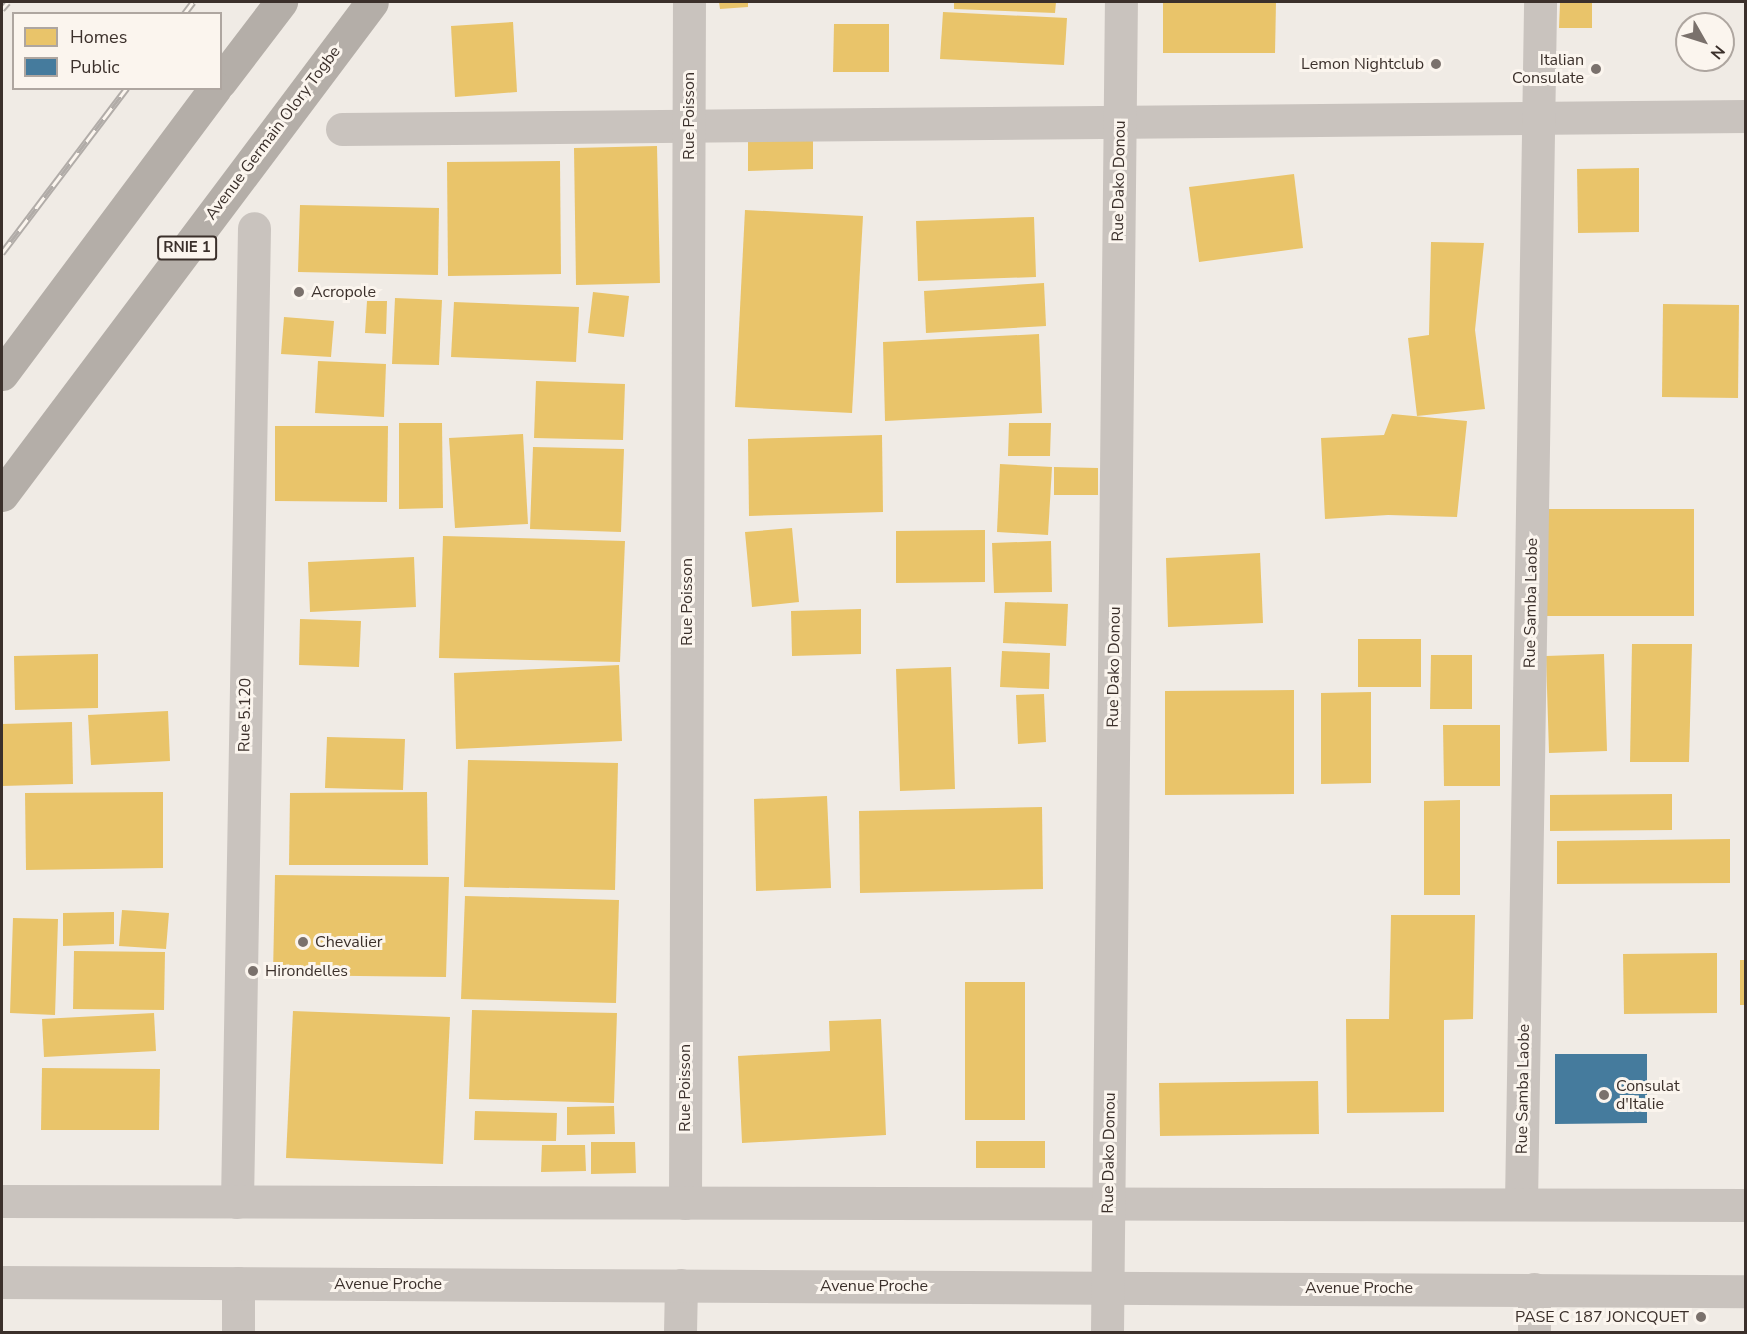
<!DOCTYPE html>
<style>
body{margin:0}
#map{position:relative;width:1747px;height:1334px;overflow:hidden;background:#f0ebe5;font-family:"Nunito Sans",sans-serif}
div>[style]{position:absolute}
.homes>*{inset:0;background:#e9c46a}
.public>*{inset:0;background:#457b9d}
.minor>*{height:33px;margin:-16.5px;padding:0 16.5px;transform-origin:16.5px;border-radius:16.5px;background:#c9c3be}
.tertiary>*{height:33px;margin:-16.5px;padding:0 16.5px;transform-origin:16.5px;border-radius:16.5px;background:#c9c3be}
.trunk>*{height:33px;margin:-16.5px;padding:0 16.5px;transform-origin:16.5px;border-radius:16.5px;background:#b4aea8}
.rail>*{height:7px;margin-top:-3.5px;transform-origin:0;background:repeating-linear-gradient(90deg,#fbf5ee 0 14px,#b1aca8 0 28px);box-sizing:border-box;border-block:2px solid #b1aca8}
.dots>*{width:16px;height:16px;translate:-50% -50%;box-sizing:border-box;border:3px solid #fbf5ee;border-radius:50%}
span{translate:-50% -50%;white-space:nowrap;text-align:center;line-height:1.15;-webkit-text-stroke:6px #fbf5ee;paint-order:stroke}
.shield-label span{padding:2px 4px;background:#fbf5ee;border:2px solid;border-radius:4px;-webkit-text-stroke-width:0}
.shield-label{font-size:15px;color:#3b302b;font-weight:700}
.poi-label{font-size:16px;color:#3b302b}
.right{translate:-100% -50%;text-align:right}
.left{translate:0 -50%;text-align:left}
.street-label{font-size:16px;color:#3b302b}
.frame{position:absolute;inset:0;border:3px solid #3b302b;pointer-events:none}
.legend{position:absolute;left:12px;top:12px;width:210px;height:78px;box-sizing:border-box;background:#fbf5ee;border:2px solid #aea6a0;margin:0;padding:8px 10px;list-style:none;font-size:18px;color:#3b302b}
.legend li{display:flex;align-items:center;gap:12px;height:30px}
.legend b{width:30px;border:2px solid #aea6a0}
.north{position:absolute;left:1675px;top:12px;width:60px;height:60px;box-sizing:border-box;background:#fbf5ee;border:2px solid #aea6a0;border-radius:50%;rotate:129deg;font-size:16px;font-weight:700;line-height:24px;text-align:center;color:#3b302b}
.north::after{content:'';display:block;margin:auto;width:21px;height:27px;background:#7a716c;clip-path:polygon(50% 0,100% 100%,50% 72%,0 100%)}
</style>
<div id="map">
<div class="homes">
<div style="clip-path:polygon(719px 2px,748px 2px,748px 7px,720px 9px)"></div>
<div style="clip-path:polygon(954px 2px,1056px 2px,1055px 13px,954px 9px)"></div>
<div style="clip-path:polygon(1163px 2px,1276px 2px,1275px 53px,1163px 53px)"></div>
<div style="clip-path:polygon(1560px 3px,1592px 3px,1592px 28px,1559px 28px)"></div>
<div style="clip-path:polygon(943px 12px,1067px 18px,1064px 65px,940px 59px)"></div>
<div style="clip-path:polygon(513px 22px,517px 92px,455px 97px,451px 26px)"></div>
<div style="clip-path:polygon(834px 24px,889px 24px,889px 72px,833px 72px)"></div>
<div style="clip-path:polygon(813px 140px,813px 169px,748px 171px,748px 141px)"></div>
<div style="clip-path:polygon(657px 146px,660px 283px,576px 285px,574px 148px)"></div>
<div style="clip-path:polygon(560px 161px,561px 274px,448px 276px,447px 162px)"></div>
<div style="clip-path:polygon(1639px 168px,1639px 232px,1578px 233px,1577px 169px)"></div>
<div style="clip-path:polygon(1294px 174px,1303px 248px,1199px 262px,1189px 187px)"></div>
<div style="clip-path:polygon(300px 205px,439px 208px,438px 275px,298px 272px)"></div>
<div style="clip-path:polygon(745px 210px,863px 216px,852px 413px,735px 407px)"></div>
<div style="clip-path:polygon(1034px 217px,1036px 277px,918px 281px,916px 221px)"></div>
<div style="clip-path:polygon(1431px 242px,1484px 243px,1475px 330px,1485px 409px,1417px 416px,1408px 338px,1429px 335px)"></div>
<div style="clip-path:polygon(1044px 283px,1046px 326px,926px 333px,924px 291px)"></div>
<div style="clip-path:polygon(593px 292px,629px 296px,624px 337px,588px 333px)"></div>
<div style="clip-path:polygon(395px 298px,442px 300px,439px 365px,392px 364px)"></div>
<div style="clip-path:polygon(367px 301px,387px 301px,386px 334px,365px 333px)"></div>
<div style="clip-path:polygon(454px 302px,579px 307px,576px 362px,451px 357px)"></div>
<div style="clip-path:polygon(1663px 304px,1739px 305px,1738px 398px,1662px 397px)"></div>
<div style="clip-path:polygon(284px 317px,334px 321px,331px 357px,281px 354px)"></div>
<div style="clip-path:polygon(1039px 334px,1042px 413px,885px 421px,883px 342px)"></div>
<div style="clip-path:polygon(318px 361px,386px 364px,384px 417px,315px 413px)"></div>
<div style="clip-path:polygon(536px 381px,625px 384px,623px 440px,534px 438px)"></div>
<div style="clip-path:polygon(1392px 414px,1467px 421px,1457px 517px,1388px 515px,1325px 519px,1321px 438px,1384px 435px)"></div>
<div style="clip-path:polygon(399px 423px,442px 423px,443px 508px,399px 509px)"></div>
<div style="clip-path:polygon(1009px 423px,1051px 423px,1050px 456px,1008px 456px)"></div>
<div style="clip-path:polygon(275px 426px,388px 426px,387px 502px,275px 501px)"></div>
<div style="clip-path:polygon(523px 434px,528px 524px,455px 528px,449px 438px)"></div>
<div style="clip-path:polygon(882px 435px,883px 512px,749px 516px,748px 439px)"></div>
<div style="clip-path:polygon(533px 447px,624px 449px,621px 532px,530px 529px)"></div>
<div style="clip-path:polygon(1000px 464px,1052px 467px,1048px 535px,997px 532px)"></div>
<div style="clip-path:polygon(1054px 467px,1098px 468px,1098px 495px,1054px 495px)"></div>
<div style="clip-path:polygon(1538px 509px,1694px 509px,1694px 616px,1537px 616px)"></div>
<div style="clip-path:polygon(792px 528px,799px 602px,752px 607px,745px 532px)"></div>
<div style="clip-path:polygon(985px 530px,985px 582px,896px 583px,896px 531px)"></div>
<div style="clip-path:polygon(443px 536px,625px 541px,620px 662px,439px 658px)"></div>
<div style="clip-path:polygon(1051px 541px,1052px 592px,994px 593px,992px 543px)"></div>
<div style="clip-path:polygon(1260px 553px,1263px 623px,1168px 627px,1166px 558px)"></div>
<div style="clip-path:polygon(414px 557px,416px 607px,310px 612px,308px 562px)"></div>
<div style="clip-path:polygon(1005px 602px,1068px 604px,1066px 646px,1003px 643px)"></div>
<div style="clip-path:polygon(861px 609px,861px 654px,792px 656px,791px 611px)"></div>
<div style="clip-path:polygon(300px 619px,361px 621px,359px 667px,299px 665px)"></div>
<div style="clip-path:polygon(1358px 639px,1421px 639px,1421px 687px,1358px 687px)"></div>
<div style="clip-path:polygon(1632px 644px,1692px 644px,1689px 762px,1630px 762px)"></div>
<div style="clip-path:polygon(1002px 651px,1050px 653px,1049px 689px,1000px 687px)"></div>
<div style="clip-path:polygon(98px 654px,98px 708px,15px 710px,14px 656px)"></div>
<div style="clip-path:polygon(1604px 654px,1607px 751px,1549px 753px,1546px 656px)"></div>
<div style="clip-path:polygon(1431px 655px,1472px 655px,1472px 709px,1430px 709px)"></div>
<div style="clip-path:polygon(619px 665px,622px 741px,456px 749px,454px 673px)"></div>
<div style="clip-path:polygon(951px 667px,955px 789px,900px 791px,896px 669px)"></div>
<div style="clip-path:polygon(1294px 690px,1294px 794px,1165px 795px,1165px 691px)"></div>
<div style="clip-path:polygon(1371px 692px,1371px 783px,1321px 784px,1321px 693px)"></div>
<div style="clip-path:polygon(1044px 694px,1046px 742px,1018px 744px,1016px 695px)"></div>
<div style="clip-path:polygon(168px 711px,170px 761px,91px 765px,88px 715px)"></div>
<div style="clip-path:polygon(72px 722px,73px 784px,2px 786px,2px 724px)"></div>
<div style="clip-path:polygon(1443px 725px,1500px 725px,1500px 786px,1444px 786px)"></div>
<div style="clip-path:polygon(327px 737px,405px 739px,403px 790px,325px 788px)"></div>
<div style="clip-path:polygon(468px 760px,618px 763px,615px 890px,464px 887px)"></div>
<div style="clip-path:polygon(163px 792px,163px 868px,26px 870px,25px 793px)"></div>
<div style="clip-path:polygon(427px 792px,428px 865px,289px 865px,290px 793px)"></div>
<div style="clip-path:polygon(1672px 794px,1672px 830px,1550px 831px,1550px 795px)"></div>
<div style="clip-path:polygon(827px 796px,831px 888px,756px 891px,754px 799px)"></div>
<div style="clip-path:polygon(1460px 800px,1460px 895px,1424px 895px,1424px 801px)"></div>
<div style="clip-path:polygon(1042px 807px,1043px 889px,860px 893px,859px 811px)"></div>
<div style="clip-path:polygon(1730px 839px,1730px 883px,1557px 884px,1557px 841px)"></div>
<div style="clip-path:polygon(275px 875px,449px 877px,446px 977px,273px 975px)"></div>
<div style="clip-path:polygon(465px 896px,619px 900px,616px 1003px,461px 999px)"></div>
<div style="clip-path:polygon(122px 910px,169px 913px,166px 949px,119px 946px)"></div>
<div style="clip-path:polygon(114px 912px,114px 944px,63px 946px,63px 913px)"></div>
<div style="clip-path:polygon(1391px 915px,1475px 915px,1473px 1019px,1444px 1020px,1444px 1112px,1347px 1113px,1346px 1019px,1389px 1019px)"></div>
<div style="clip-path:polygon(13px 918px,58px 919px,55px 1015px,10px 1013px)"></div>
<div style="clip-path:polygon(74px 951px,165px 952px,164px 1010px,73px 1009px)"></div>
<div style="clip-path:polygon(1717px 953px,1717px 1013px,1624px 1014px,1623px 954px)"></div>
<div style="clip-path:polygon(1740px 960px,1746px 960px,1746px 1005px,1740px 1005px)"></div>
<div style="clip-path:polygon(965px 982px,1025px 982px,1025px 1120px,965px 1120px)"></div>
<div style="clip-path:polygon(472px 1010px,617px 1013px,614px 1103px,469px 1099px)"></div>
<div style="clip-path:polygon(293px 1011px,450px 1017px,443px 1164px,286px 1158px)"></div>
<div style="clip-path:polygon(154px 1013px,156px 1051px,44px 1057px,42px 1019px)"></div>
<div style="clip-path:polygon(881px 1019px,886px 1135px,742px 1143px,738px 1056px,830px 1051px,829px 1021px)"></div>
<div style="clip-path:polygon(42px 1068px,160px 1069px,159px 1130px,41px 1130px)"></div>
<div style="clip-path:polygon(1318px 1081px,1319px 1134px,1160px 1136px,1159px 1083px)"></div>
<div style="clip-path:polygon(614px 1106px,615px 1134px,567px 1135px,567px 1107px)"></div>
<div style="clip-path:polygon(475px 1111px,557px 1113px,556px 1141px,474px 1140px)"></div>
<div style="clip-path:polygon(976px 1141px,1045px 1141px,1045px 1168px,976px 1168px)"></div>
<div style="clip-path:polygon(591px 1142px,635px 1142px,636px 1173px,591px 1174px)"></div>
<div style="clip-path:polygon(542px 1145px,585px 1145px,586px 1171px,541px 1172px)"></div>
</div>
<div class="public">
<div style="clip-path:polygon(1555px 1054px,1647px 1054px,1647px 1123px,1555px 1124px)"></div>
</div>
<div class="minor">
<div style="left:342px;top:129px;width:1404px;rotate:-0.53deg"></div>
<div style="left:237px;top:1202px;width:974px;rotate:-89deg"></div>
<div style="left:685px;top:1203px;width:1201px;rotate:-89.81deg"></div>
<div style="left:1521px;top:1204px;width:1202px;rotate:-89.09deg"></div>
<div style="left:238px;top:1283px;width:49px;rotate:90deg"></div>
<div style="left:680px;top:1332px;width:47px;rotate:-88.8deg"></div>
<div style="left:1534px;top:1332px;width:43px;rotate:-90deg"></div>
</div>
<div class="tertiary">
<div style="left:2px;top:1201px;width:1744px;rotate:0.13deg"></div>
<div style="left:2px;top:1282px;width:1744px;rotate:0.3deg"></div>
<div style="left:1107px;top:1332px;width:1330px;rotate:-89.4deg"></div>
</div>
<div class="trunk">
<div style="left:220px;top:82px;width:101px;rotate:-52.7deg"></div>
<div style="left:2px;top:374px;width:357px;rotate:-53.3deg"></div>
<div style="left:2px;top:495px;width:616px;rotate:-53.11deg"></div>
</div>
<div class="rail">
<div style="left:2px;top:9px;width:9px;rotate:-49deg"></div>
<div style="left:184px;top:14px;width:15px;rotate:-53deg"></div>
<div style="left:2px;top:253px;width:207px;rotate:-52.9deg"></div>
</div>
<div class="dots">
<div style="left:1436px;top:64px;background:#7a716c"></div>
<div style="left:1596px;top:69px;background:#7a716c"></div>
<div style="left:299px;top:292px;background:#7a716c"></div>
<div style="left:303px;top:942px;background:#7a716c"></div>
<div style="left:253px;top:971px;background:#7a716c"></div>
<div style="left:1604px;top:1095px;background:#7a716c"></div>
<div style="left:1701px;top:1317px;background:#7a716c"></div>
</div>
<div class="shield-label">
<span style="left:187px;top:248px">RNIE 1</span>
</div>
<div class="poi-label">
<span class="right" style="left:1584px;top:69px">Italian<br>Consulate</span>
<span class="right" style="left:1424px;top:64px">Lemon Nightclub</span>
<span class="left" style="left:311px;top:292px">Acropole</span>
<span class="left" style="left:315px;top:942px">Chevalier</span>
<span class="left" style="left:265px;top:971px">Hirondelles</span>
<span class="left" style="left:1616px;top:1095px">Consulat<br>d'Italie</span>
<span class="right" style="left:1689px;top:1317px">PASE C 187 JONCQUET</span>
</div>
<div class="street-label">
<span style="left:689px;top:116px;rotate:-90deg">Rue Poisson</span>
<span style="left:273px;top:133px;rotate:-53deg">Avenue Germain Olory Togbe</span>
<span style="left:1119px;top:181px;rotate:-89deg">Rue Dako Donou</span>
<span style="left:687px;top:602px;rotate:-90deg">Rue Poisson</span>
<span style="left:1531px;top:603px;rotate:-89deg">Rue Samba Laobe</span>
<span style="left:1114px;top:667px;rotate:-89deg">Rue Dako Donou</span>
<span style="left:245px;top:715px;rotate:-89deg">Rue 5.120</span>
<span style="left:685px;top:1088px;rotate:-90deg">Rue Poisson</span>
<span style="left:1523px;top:1089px;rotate:-89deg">Rue Samba Laobe</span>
<span style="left:1109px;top:1153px;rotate:-89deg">Rue Dako Donou</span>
<span style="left:388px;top:1284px">Avenue Proche</span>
<span style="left:874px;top:1286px">Avenue Proche</span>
<span style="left:1359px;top:1288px">Avenue Proche</span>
</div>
<div class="frame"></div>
<ul class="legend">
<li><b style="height:16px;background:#e9c46a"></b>Homes</li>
<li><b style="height:16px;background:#457b9d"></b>Public</li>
</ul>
<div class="north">N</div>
</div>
